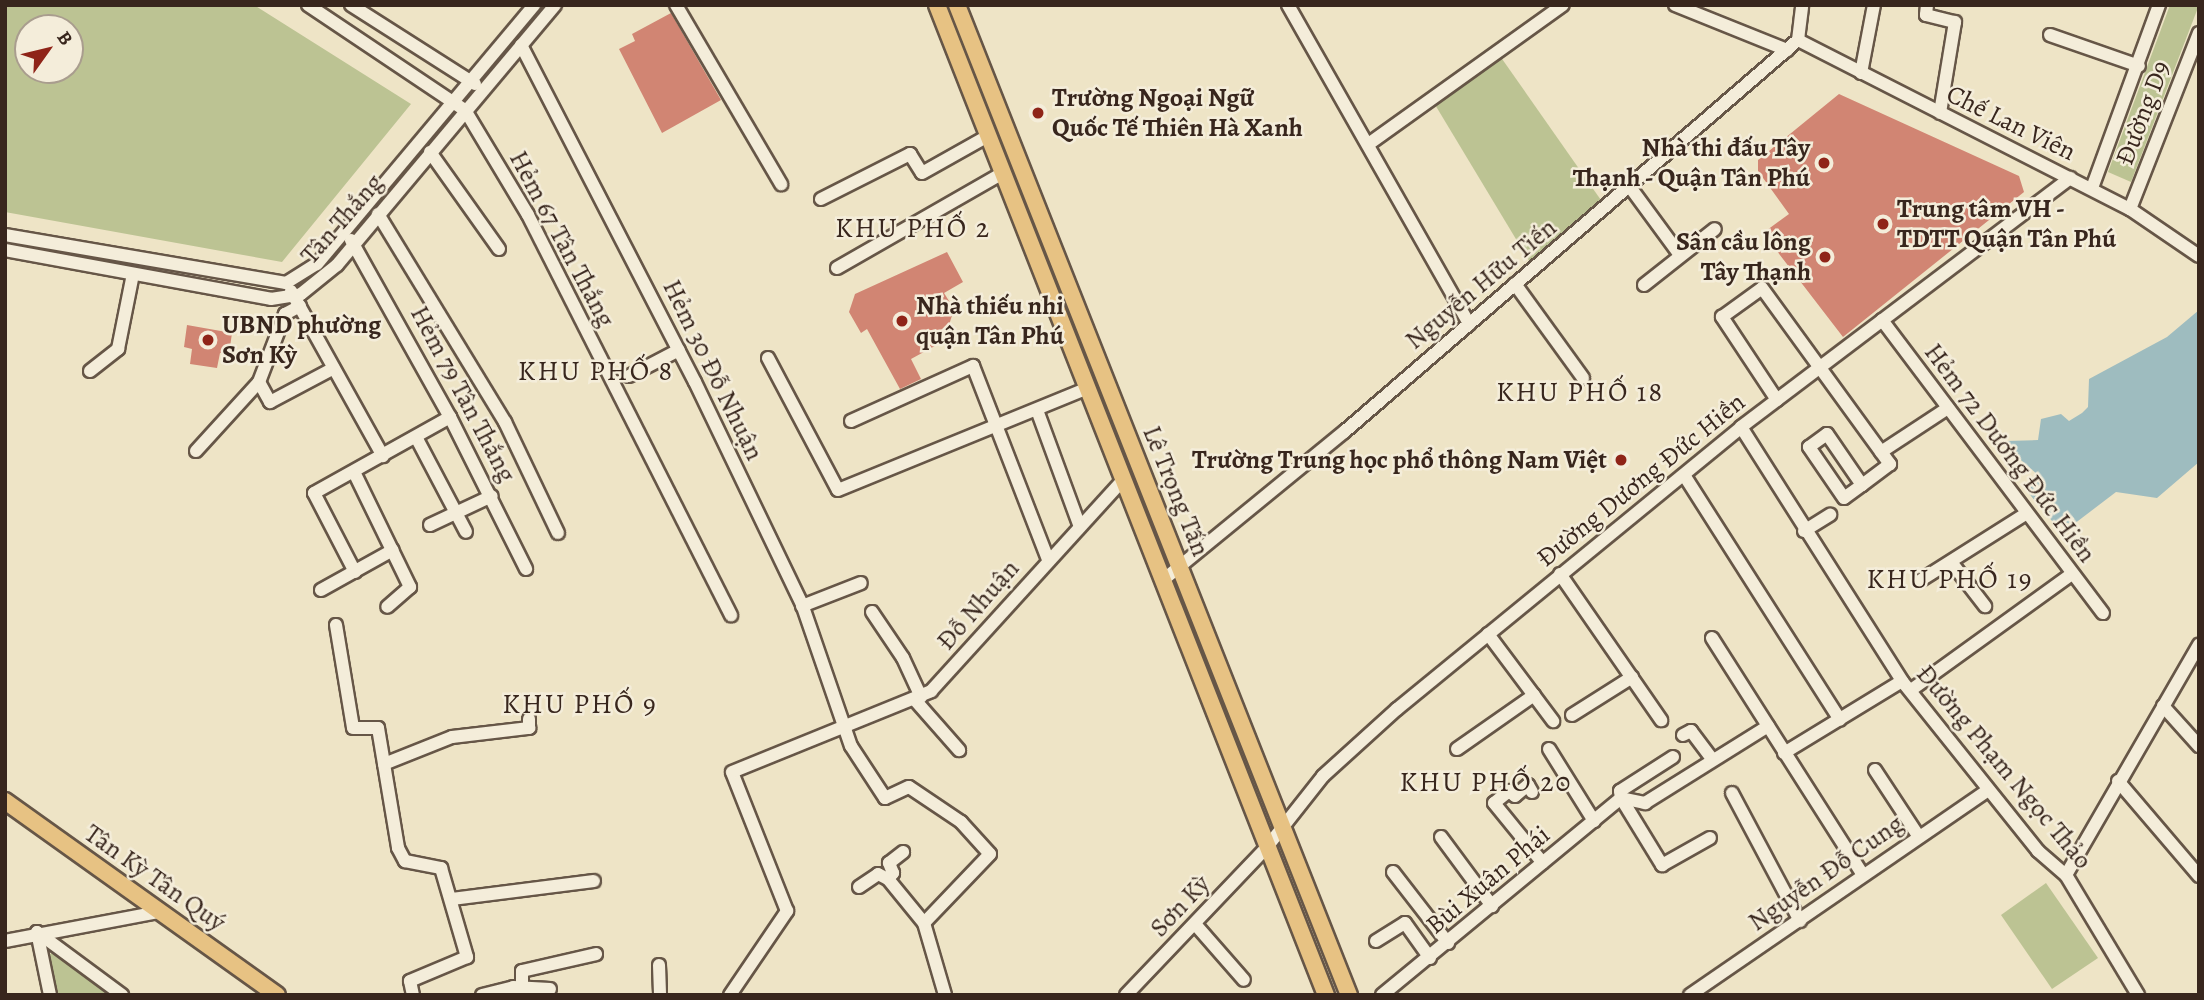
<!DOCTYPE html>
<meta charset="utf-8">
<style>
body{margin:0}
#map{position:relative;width:2204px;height:1000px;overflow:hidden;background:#eee4c6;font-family:Alegreya,serif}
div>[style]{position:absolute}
.green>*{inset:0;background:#bcc393}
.water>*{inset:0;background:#9ebcbf}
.building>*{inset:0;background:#d18573}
.roads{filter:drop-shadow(2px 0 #665647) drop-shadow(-2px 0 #665647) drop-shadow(0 2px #665647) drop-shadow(0 -2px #665647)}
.minor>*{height:12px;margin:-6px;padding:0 6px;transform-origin:6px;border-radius:6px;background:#f4edda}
.major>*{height:16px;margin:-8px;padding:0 8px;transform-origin:8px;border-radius:8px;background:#e7c283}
.dots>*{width:19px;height:19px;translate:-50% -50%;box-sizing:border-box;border:4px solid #f4edda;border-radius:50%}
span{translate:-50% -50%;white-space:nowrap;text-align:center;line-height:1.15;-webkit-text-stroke:5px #f4edda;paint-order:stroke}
.poi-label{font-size:26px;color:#38261d;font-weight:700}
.left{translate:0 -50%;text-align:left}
.right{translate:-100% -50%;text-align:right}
.street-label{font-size:26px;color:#38261d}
.neighbourhood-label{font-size:28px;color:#38261d;letter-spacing:2px}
.frame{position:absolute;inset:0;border:7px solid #38261d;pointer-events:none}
.north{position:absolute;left:14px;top:14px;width:70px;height:70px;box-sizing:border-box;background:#f4edda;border:2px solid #a99d8e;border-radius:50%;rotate:56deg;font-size:19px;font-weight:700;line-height:28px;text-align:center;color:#38261d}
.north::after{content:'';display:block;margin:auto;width:24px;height:32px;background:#8f2418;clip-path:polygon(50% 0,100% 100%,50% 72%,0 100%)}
</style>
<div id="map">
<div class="green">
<div style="clip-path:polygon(evenodd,5px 5px,254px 5px,411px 104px,282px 262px,5px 212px,5px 5px,70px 28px,70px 70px,28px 70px,28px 28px,70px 28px)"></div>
<div style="clip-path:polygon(2170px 5px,2199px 5px,2131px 182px,2108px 172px)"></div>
<div style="clip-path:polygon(1500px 56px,1603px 203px,1531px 264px,1434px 103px)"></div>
<div style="clip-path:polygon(2046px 883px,2098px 958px,2052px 989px,2001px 915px)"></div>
<div style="clip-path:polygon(55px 951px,112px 995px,54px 995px,49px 955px)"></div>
</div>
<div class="water">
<div style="clip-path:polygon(2199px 310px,2199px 462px,2157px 498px,2116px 492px,2074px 524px,2052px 521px,2026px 490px,2038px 475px,2007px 448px,2006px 441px,2038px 440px,2041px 419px,2061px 414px,2069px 421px,2082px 413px,2088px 407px,2089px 379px,2167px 337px)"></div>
</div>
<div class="building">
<div style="clip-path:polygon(671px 13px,721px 100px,662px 133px,619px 49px,635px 41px,632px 34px)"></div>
<div style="clip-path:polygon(1839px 94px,2019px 176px,2024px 192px,1843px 337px,1763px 233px,1789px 214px,1758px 171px,1758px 160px)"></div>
<div style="clip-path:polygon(947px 252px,963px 282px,944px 293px,954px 309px,944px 341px,911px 359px,921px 379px,900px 389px,867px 329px,861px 333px,849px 312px,855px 294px)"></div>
<div style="clip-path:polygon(187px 325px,232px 333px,229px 354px,220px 353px,217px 368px,190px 364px,192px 349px,184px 347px)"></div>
</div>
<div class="roads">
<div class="minor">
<div style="left:308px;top:5px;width:189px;rotate:33.8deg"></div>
<div style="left:465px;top:110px;width:122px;rotate:59deg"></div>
<div style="left:528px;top:215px;width:449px;rotate:63.1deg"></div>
<div style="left:351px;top:5px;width:147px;rotate:32.5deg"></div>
<div style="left:676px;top:5px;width:208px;rotate:59.6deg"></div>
<div style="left:1288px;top:5px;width:367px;rotate:60.4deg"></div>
<div style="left:1675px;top:5px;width:121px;rotate:21.9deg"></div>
<div style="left:1927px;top:5px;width:10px;rotate:96deg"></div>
<div style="left:1926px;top:15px;width:30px;rotate:14deg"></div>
<div style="left:1955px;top:22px;width:92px;rotate:99.4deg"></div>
<div style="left:2050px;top:35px;width:94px;rotate:19.2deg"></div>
<div style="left:1798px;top:40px;width:373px;rotate:27deg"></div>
<div style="left:2130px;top:209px;width:83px;rotate:34.3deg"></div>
<div style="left:521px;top:45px;width:379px;rotate:62.7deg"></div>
<div style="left:695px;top:382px;width:246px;rotate:64.3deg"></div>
<div style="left:802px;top:604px;width:150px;rotate:71deg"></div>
<div style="left:851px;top:746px;width:62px;rotate:56.8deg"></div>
<div style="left:885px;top:798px;width:26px;rotate:-25deg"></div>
<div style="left:909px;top:787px;width:63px;rotate:33.9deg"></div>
<div style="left:961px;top:822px;width:43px;rotate:47.8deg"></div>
<div style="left:990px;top:854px;width:95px;rotate:133.7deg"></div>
<div style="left:924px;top:923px;width:75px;rotate:73.7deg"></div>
<div style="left:1861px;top:73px;width:69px;rotate:-79.2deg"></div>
<div style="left:1370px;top:143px;width:237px;rotate:-35.6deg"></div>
<div style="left:430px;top:152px;width:119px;rotate:54.6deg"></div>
<div style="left:1630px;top:187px;width:84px;rotate:53.7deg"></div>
<div style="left:2092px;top:188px;width:195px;rotate:-69.9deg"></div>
<div style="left:821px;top:199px;width:100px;rotate:-26.8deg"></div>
<div style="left:910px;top:154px;width:22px;rotate:58deg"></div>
<div style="left:922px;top:173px;width:76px;rotate:-29.3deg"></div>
<div style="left:2130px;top:209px;width:189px;rotate:-68.6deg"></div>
<div style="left:378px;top:214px;width:244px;rotate:58.6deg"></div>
<div style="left:505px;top:422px;width:123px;rotate:64.5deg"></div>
<div style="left:5px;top:235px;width:285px;rotate:9.7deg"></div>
<div style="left:286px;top:283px;width:36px;rotate:-32deg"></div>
<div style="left:317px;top:264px;width:338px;rotate:-50deg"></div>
<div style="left:351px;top:240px;width:203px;rotate:60.8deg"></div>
<div style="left:450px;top:417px;width:170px;rotate:63.4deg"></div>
<div style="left:5px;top:250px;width:270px;rotate:10.4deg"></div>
<div style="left:271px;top:299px;width:30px;rotate:-9deg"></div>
<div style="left:301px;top:294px;width:46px;rotate:-38.9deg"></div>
<div style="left:337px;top:265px;width:339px;rotate:-50deg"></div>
<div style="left:837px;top:268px;width:189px;rotate:-29.8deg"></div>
<div style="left:1515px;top:284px;width:116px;rotate:54.1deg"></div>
<div style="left:1644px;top:285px;width:90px;rotate:-38.3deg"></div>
<div style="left:291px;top:291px;width:189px;rotate:60.9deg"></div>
<div style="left:1882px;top:320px;width:367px;rotate:53deg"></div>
<div style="left:768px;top:358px;width:149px;rotate:62.1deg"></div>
<div style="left:838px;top:490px;width:270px;rotate:-22.2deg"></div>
<div style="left:90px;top:371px;width:36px;rotate:-38deg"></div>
<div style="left:118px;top:349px;width:76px;rotate:-78.7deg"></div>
<div style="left:629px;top:376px;width:56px;rotate:-27.5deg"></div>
<div style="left:259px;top:382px;width:23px;rotate:61deg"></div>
<div style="left:270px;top:402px;width:72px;rotate:-28deg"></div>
<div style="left:1777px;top:400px;width:100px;rotate:-123.5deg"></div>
<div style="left:1722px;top:317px;width:49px;rotate:-35.9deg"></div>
<div style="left:1762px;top:288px;width:218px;rotate:54deg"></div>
<div style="left:1890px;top:464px;width:35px;rotate:143deg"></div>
<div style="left:1862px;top:485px;width:22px;rotate:144deg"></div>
<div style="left:1844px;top:498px;width:62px;rotate:-124.5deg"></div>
<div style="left:1809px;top:447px;width:22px;rotate:-36deg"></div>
<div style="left:1827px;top:434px;width:62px;rotate:55.5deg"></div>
<div style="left:1037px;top:410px;width:121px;rotate:69.8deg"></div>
<div style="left:851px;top:421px;width:134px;rotate:-24.3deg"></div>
<div style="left:973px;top:366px;width:207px;rotate:68.8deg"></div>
<div style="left:1741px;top:427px;width:301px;rotate:57.6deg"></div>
<div style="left:1902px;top:681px;width:218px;rotate:51.3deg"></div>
<div style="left:2038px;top:851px;width:37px;rotate:41deg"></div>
<div style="left:2066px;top:875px;width:140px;rotate:59deg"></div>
<div style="left:416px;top:437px;width:107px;rotate:62.2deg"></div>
<div style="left:196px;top:451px;width:93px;rotate:-47.6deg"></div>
<div style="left:259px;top:382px;width:73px;rotate:-69.1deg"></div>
<div style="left:285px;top:314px;width:17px;rotate:-28deg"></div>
<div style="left:1881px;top:452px;width:80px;rotate:-33.3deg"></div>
<div style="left:354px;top:472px;width:128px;rotate:64deg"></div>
<div style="left:410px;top:587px;width:30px;rotate:139deg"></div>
<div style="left:1684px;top:475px;width:290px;rotate:57.5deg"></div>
<div style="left:430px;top:525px;width:68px;rotate:-25.1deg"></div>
<div style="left:1804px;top:531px;width:31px;rotate:-32deg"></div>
<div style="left:1951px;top:562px;width:56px;rotate:52.3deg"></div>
<div style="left:355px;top:572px;width:89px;rotate:-117.4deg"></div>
<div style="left:314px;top:493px;width:156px;rotate:-29.2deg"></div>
<div style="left:1560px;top:574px;width:178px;rotate:55.3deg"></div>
<div style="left:1163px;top:580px;width:234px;rotate:-39.3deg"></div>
<div style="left:1344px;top:432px;width:600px;rotate:-40.81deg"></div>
<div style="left:1798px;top:40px;width:35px;rotate:-83deg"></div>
<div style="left:1921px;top:580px;width:125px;rotate:-32.3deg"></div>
<div style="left:321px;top:590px;width:82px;rotate:-29.1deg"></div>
<div style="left:802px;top:606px;width:63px;rotate:-21.3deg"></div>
<div style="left:872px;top:612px;width:55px;rotate:56deg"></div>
<div style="left:903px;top:658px;width:43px;rotate:65.2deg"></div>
<div style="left:336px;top:625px;width:104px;rotate:80.6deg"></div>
<div style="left:353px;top:728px;width:25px"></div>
<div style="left:378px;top:728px;width:122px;rotate:80.5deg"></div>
<div style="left:398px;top:848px;width:15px;rotate:62deg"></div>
<div style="left:405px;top:861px;width:37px;rotate:11deg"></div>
<div style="left:441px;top:868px;width:93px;rotate:73.7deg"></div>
<div style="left:467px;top:957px;width:62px;rotate:157.2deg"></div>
<div style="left:410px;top:981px;width:14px;rotate:78deg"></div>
<div style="left:1488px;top:634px;width:109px;rotate:53.2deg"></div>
<div style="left:1712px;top:638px;width:281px;rotate:57.5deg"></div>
<div style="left:1911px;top:690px;width:198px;rotate:-35.8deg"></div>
<div style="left:915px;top:700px;width:67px;rotate:48.7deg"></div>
<div style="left:2163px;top:706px;width:54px;rotate:48deg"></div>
<div style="left:1572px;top:715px;width:71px;rotate:-32.3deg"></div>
<div style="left:1683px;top:735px;width:9px;rotate:-27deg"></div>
<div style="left:1691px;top:731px;width:36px;rotate:53deg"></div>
<div style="left:1457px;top:749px;width:94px;rotate:-35deg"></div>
<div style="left:1549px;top:749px;width:85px;rotate:58deg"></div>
<div style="left:1784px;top:753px;width:138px;rotate:-31.4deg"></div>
<div style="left:1673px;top:757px;width:63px;rotate:147.3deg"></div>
<div style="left:1620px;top:791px;width:7px;rotate:82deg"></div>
<div style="left:1621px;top:798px;width:79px;rotate:58.5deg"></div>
<div style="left:1662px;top:865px;width:55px;rotate:-29.4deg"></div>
<div style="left:384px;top:764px;width:73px;rotate:-21.7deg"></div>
<div style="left:452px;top:737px;width:78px;rotate:-6.7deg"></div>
<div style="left:529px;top:728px;width:9px;rotate:-90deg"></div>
<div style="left:1875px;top:770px;width:80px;rotate:56.7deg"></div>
<div style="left:2118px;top:781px;width:125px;rotate:49.5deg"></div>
<div style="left:1532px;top:792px;width:8px;rotate:-120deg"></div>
<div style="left:1528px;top:785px;width:17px;rotate:140deg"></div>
<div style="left:1515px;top:796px;width:8px;rotate:-140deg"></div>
<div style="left:1509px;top:791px;width:19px;rotate:141deg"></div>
<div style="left:1494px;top:803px;width:77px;rotate:50.8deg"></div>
<div style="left:1732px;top:793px;width:145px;rotate:62deg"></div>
<div style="left:1441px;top:837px;width:86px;rotate:53.5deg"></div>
<div style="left:1393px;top:872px;width:90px;rotate:52.2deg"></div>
<div style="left:2066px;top:875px;width:266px;rotate:-60deg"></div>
<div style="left:888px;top:879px;width:57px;rotate:50.7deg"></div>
<div style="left:888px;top:879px;width:8px;rotate:-50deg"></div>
<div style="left:893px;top:873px;width:11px;rotate:-112deg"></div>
<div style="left:889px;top:863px;width:18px;rotate:-38deg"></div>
<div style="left:859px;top:887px;width:23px;rotate:-34deg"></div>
<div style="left:878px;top:874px;width:11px;rotate:27deg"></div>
<div style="left:452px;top:899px;width:143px;rotate:-7.2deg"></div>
<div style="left:1195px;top:924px;width:74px;rotate:48.8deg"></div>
<div style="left:37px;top:932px;width:106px;rotate:36.5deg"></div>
<div style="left:37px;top:932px;width:64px;rotate:78.3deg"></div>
<div style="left:5px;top:941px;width:157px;rotate:-10.7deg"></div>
<div style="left:1376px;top:941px;width:34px;rotate:-32deg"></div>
<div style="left:1405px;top:923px;width:43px;rotate:54.5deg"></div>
<div style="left:659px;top:965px;width:30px;rotate:88deg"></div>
<div style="left:522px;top:988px;width:17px;rotate:-90deg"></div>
<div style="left:522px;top:971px;width:76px;rotate:-12.9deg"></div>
<div style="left:482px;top:995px;width:32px;rotate:-14deg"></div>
<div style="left:513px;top:987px;width:37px;rotate:3deg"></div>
<div style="left:730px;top:995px;width:102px;rotate:-55.8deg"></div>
<div style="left:787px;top:911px;width:149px;rotate:-111.6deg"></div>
<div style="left:732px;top:772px;width:215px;rotate:-22.1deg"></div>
<div style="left:931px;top:691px;width:285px;rotate:-47.7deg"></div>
<div style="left:1126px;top:995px;width:204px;rotate:-46.4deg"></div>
<div style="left:1267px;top:847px;width:90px;rotate:-51.7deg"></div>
<div style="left:1323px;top:776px;width:100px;rotate:-42.2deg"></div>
<div style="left:1397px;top:709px;width:445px;rotate:-39.3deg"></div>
<div style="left:1741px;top:427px;width:413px;rotate:-37.1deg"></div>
<div style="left:1382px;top:995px;width:310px;rotate:-39.5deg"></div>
<div style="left:1621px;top:798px;width:25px;rotate:12deg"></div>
<div style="left:1645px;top:803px;width:145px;rotate:-32deg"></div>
<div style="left:1690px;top:995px;width:362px;rotate:-34.5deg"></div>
</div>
<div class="major">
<div style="left:937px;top:5px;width:1064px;rotate:68.55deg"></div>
<div style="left:957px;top:5px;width:1065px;rotate:68.4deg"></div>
<div style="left:5px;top:801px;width:334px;rotate:35.5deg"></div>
</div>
</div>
<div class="dots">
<div style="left:1038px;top:113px;background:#8f2418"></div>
<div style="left:1824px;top:163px;background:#8f2418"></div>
<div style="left:1883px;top:224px;background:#8f2418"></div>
<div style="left:1825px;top:257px;background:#8f2418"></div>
<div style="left:902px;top:321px;background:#8f2418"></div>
<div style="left:208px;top:340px;background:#8f2418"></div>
<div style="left:1621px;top:460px;background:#8f2418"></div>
</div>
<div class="poi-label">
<span class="left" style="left:1052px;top:113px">Trường Ngoại Ngữ<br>Quốc Tế Thiên Hà Xanh</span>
<span class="right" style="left:1810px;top:163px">Nhà thi đấu Tây<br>Thạnh - Quận Tân Phú</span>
<span class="left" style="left:1897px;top:224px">Trung tâm VH -<br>TDTT Quận Tân Phú</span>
<span class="right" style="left:1811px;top:257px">Sân cầu lông<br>Tây Thạnh</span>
<span class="left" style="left:916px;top:321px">Nhà thiếu nhi<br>quận Tân Phú</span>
<span class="left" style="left:222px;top:340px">UBND phường<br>Sơn Kỳ</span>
<span class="right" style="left:1607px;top:460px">Trường Trung học phổ thông Nam Việt</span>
</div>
<div class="street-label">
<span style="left:2143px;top:113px;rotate:-69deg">Đường D9</span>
<span style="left:2011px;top:123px;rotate:26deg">Chế Lan Viên</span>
<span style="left:342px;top:219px;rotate:-49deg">Tân Thắng</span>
<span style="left:562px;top:239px;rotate:62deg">Hẻm 67 Tân Thắng</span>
<span style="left:1481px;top:284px;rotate:-40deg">Nguyễn Hữu Tiến</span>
<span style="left:713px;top:370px;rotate:64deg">Hẻm 30 Đỗ Nhuận</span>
<span style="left:463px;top:394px;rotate:62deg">Hẻm 79 Tân Thắng</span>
<span style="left:2010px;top:453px;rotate:53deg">Hẻm 72 Dương Đức Hiền</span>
<span style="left:1641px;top:480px;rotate:-39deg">Đường Dương Đức Hiền</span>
<span style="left:1176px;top:491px;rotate:68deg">Lê Trọng Tấn</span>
<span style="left:978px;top:605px;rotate:-49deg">Đỗ Nhuận</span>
<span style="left:2004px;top:767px;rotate:50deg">Đường Phạm Ngọc Thảo</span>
<span style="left:1826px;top:873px;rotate:-35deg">Nguyễn Đỗ Cung</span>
<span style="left:155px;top:878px;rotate:35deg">Tân Kỳ Tân Quý</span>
<span style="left:1488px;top:880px;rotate:-40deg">Bùi Xuân Phái</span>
<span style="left:1180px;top:906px;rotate:-47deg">Sơn Kỳ</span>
</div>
<div class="neighbourhood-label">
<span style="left:913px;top:228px">KHU PHỐ 2</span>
<span style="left:596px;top:371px">KHU PHỐ 8</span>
<span style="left:1580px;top:392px">KHU PHỐ 18</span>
<span style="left:1950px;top:579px">KHU PHỐ 19</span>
<span style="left:580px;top:704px">KHU PHỐ 9</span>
<span style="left:1486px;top:782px">KHU PHỐ 20</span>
</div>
<div class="frame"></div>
<div class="north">B</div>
</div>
